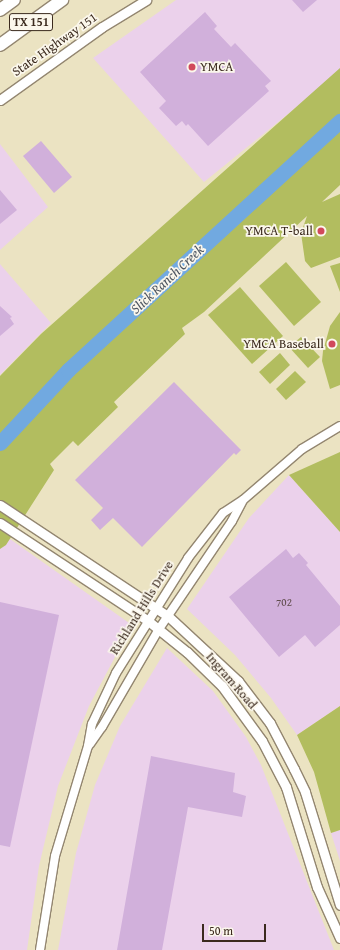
<!DOCTYPE html>
<style>
body{margin:0}
#map{position:relative;width:340px;height:950px;overflow:hidden;background:#ebe3c2;font-family:"Gentium Book Plus",serif}
div>[style]{position:absolute}
.built>*{inset:0;background:#ebd1eb}
.green>*{inset:0;background:#b2bd5f}
.river>*{height:15px;margin:-7.5px;padding:0 7.5px;transform-origin:7.5px;border-radius:7.5px;background:#71a9e0}
.building>*{inset:0;background:#d1b0db}
.roads{filter:drop-shadow(1px 0 #938670) drop-shadow(-1px 0 #938670) drop-shadow(0 1px #938670) drop-shadow(0 -1px #938670)}
.tertiary>*{height:8px;margin:-4px;padding:0 4px;transform-origin:4px;border-radius:4px;background:#fff}
.secondary>*{height:9px;margin:-4.5px;padding:0 4.5px;transform-origin:4.5px;border-radius:4.5px;background:#fff}
.motorway>*{height:12px;margin:-6px;padding:0 6px;transform-origin:6px;border-radius:6px;background:#fff}
.dots>*{width:11px;height:11px;translate:-50% -50%;box-sizing:border-box;border:2px solid #fbf7ec;border-radius:50%}
span{translate:-50% -50%;white-space:nowrap;text-align:center;line-height:1.15;-webkit-text-stroke:3.5px #fbf7ec;paint-order:stroke}
.number-label{font-size:11px;color:#604c4d}
.number-label span{-webkit-text-stroke-width:0}
.shield-label span{padding:1px 3px;background:#fbf7ec;border:1px solid;border-radius:3px;-webkit-text-stroke-width:0}
.shield-label{font-size:12px;color:#3b2a1e;font-weight:700}
.street-label{font-size:13px;color:#3b2a1e}
.poi-label{font-size:13px;color:#3b2a1e}
.left{translate:0 -50%;text-align:left}
.right{translate:-100% -50%;text-align:right}
.water-label{font-size:14px;color:#4e5662;font-style:italic}
.scale{position:absolute;left:202px;top:924px;width:64px;height:18px;box-sizing:border-box;border:2px solid #3b2a1e;border-top:0;padding-left:5px;font-size:12px;line-height:14px;white-space:nowrap;color:#3b2a1e;-webkit-text-stroke:3px #fbf7ec;paint-order:stroke}
</style>
<div id="map">
<div class="built">
<div style="clip-path:polygon(176px 0,340px 0,340px 72px,204px 182px,93px 58px)"></div>
<div style="clip-path:polygon(0 144px,48px 207px,0 250px)"></div>
<div style="clip-path:polygon(0 264px,51px 323px,0 375px)"></div>
<div style="clip-path:polygon(289px 475px,340px 532px,340px 706px,297px 735px,271px 698px,235px 655px,187px 609px,249px 518px)"></div>
<div style="clip-path:polygon(0 532px,132px 625px,89px 706px,58px 786px,39px 866px,27px 950px,0 950px)"></div>
<div style="clip-path:polygon(167px 648px,213px 691px,246px 737px,261px 765px,334px 950px,58px 950px,76px 853px,95px 785px,120px 726px)"></div>
<div style="clip-path:polygon(340px 830px,340px 861px,331px 833px)"></div>
</div>
<div class="green">
<div style="clip-path:polygon(340px 68px,340px 185px,322px 202px,340px 194px,340px 257px,311px 268px,305px 261px,301px 233px,307px 216px,204px 312px,182px 328px,185px 334px,114px 402px,118px 407px,78px 446px,73px 441px,50px 464px,54px 470px,6px 545px,0 549px,0 376px,41px 334px)"></div>
<div style="clip-path:polygon(286px 262px,321px 302px,294px 326px,259px 286px)"></div>
<div style="clip-path:polygon(340px 263px,340px 292px,330px 266px)"></div>
<div style="clip-path:polygon(240px 287px,283px 336px,252px 364px,208px 315px)"></div>
<div style="clip-path:polygon(340px 312px,340px 385px,330px 389px,322px 361px,323px 351px,330px 326px)"></div>
<div style="clip-path:polygon(301px 337px,320px 357px,308px 368px,289px 347px)"></div>
<div style="clip-path:polygon(280px 353px,290px 365px,270px 384px,259px 372px)"></div>
<div style="clip-path:polygon(295px 371px,306px 382px,286px 400px,276px 389px)"></div>
<div style="clip-path:polygon(340px 452px,340px 532px,289px 475px)"></div>
<div style="clip-path:polygon(340px 706px,340px 830px,331px 833px,314px 772px,297px 735px)"></div>
</div>
<div class="river">
<div style="left:0;top:443px;width:100px;rotate:-47deg"></div>
<div style="left:68px;top:370px;width:369px;rotate:-42.5deg"></div>
</div>
<div class="building">
<div style="clip-path:polygon(292px 0,317px 0,303px 12px)"></div>
<div style="clip-path:polygon(205px 12px,217px 26px,214px 29px,231px 47px,235px 43px,271px 81px,265px 86px,269px 91px,208px 146px,188px 124px,186px 126px,182px 121px,176px 126px,159px 108px,166px 101px,140px 72px)"></div>
<div style="clip-path:polygon(41px 141px,72px 177px,54px 193px,23px 156px)"></div>
<div style="clip-path:polygon(0 190px,17px 210px,0 224px)"></div>
<div style="clip-path:polygon(0 306px,12px 317px,10px 318px,14px 324px,0 336px)"></div>
<div style="clip-path:polygon(174px 382px,241px 450px,236px 455px,234px 453px,142px 547px,113px 518px,100px 530px,91px 520px,103px 508px,75px 480px)"></div>
<div style="clip-path:polygon(286px 549px,293px 558px,299px 553px,308px 563px,306px 565px,340px 606px,340px 625px,315px 647px,305px 635px,279px 657px,229px 597px)"></div>
<div style="clip-path:polygon(0 602px,59px 615px,10px 847px,0 845px)"></div>
<div style="clip-path:polygon(151px 756px,235px 773px,233px 792px,246px 796px,242px 817px,188px 807px,162px 950px,117px 950px)"></div>
</div>
<div class="roads">
<div class="tertiary">
<div style="left:90px;top:744px;width:21px;rotate:-55deg"></div>
<div style="left:102px;top:727px;width:113px;rotate:-59.8deg"></div>
<div style="left:159px;top:629px;width:130px;rotate:-55.9deg"></div>
<div style="left:232px;top:521px;width:21px;rotate:-62deg"></div>
<div style="left:40px;top:950px;width:95px;rotate:-80.9deg"></div>
<div style="left:55px;top:856px;width:115px;rotate:-73.3deg"></div>
<div style="left:88px;top:746px;width:22px;rotate:-80deg"></div>
<div style="left:92px;top:724px;width:56px;rotate:-64.8deg"></div>
<div style="left:116px;top:673px;width:136px;rotate:-57.9deg"></div>
<div style="left:188px;top:558px;width:57px;rotate:-52.1deg"></div>
<div style="left:223px;top:513px;width:24px;rotate:-33deg"></div>
<div style="left:243px;top:500px;width:78px;rotate:-40.8deg"></div>
<div style="left:302px;top:449px;width:44px;rotate:-31.2deg"></div>
</div>
<div class="secondary">
<div style="left:0;top:100px;width:125px;rotate:-35.6deg"></div>
<div style="left:102px;top:27px;width:52px;rotate:-31.5deg"></div>
<div style="left:0;top:505px;width:201px;rotate:33.5deg"></div>
<div style="left:168px;top:616px;width:96px;rotate:42.9deg"></div>
<div style="left:238px;top:681px;width:53px;rotate:52.7deg"></div>
<div style="left:270px;top:723px;width:52px;rotate:62.4deg"></div>
<div style="left:294px;top:769px;width:25px;rotate:64deg"></div>
<div style="left:305px;top:792px;width:118px;rotate:72.8deg"></div>
<div style="left:0;top:523px;width:176px;rotate:33.4deg"></div>
<div style="left:147px;top:620px;width:51px;rotate:38.7deg"></div>
<div style="left:187px;top:652px;width:49px;rotate:44.2deg"></div>
<div style="left:222px;top:686px;width:68px;rotate:54deg"></div>
<div style="left:262px;top:741px;width:52px;rotate:62.4deg"></div>
<div style="left:286px;top:787px;width:105px;rotate:72.8deg"></div>
<div style="left:317px;top:887px;width:56px;rotate:65.7deg"></div>
</div>
<div class="motorway">
<div style="left:0;top:10px;width:17px;rotate:-36deg"></div>
<div style="left:0;top:45px;width:77px;rotate:-36deg"></div>
</div>
</div>
<div class="dots">
<div style="left:192px;top:67px;background:#d1495b"></div>
<div style="left:321px;top:231px;background:#d1495b"></div>
<div style="left:332px;top:344px;background:#d1495b"></div>
</div>
<div class="number-label">
<span style="left:284px;top:602px">702</span>
</div>
<div class="shield-label">
<span style="left:31px;top:22px">TX 151</span>
</div>
<div class="street-label">
<span style="left:55px;top:45px;rotate:-35deg">State Highway 151</span>
<span style="left:142px;top:608px;rotate:-58deg">Richland Hills Drive</span>
<span style="left:231px;top:681px;rotate:49deg">Ingram Road</span>
</div>
<div class="poi-label">
<span class="left" style="left:200px;top:67px">YMCA</span>
<span class="right" style="left:313px;top:231px">YMCA T-ball</span>
<span class="right" style="left:324px;top:344px">YMCA Baseball</span>
</div>
<div class="water-label">
<span style="left:167px;top:279px;rotate:-43deg">Slick Ranch Creek</span>
</div>
<div class="scale">50 m</div>
</div>
